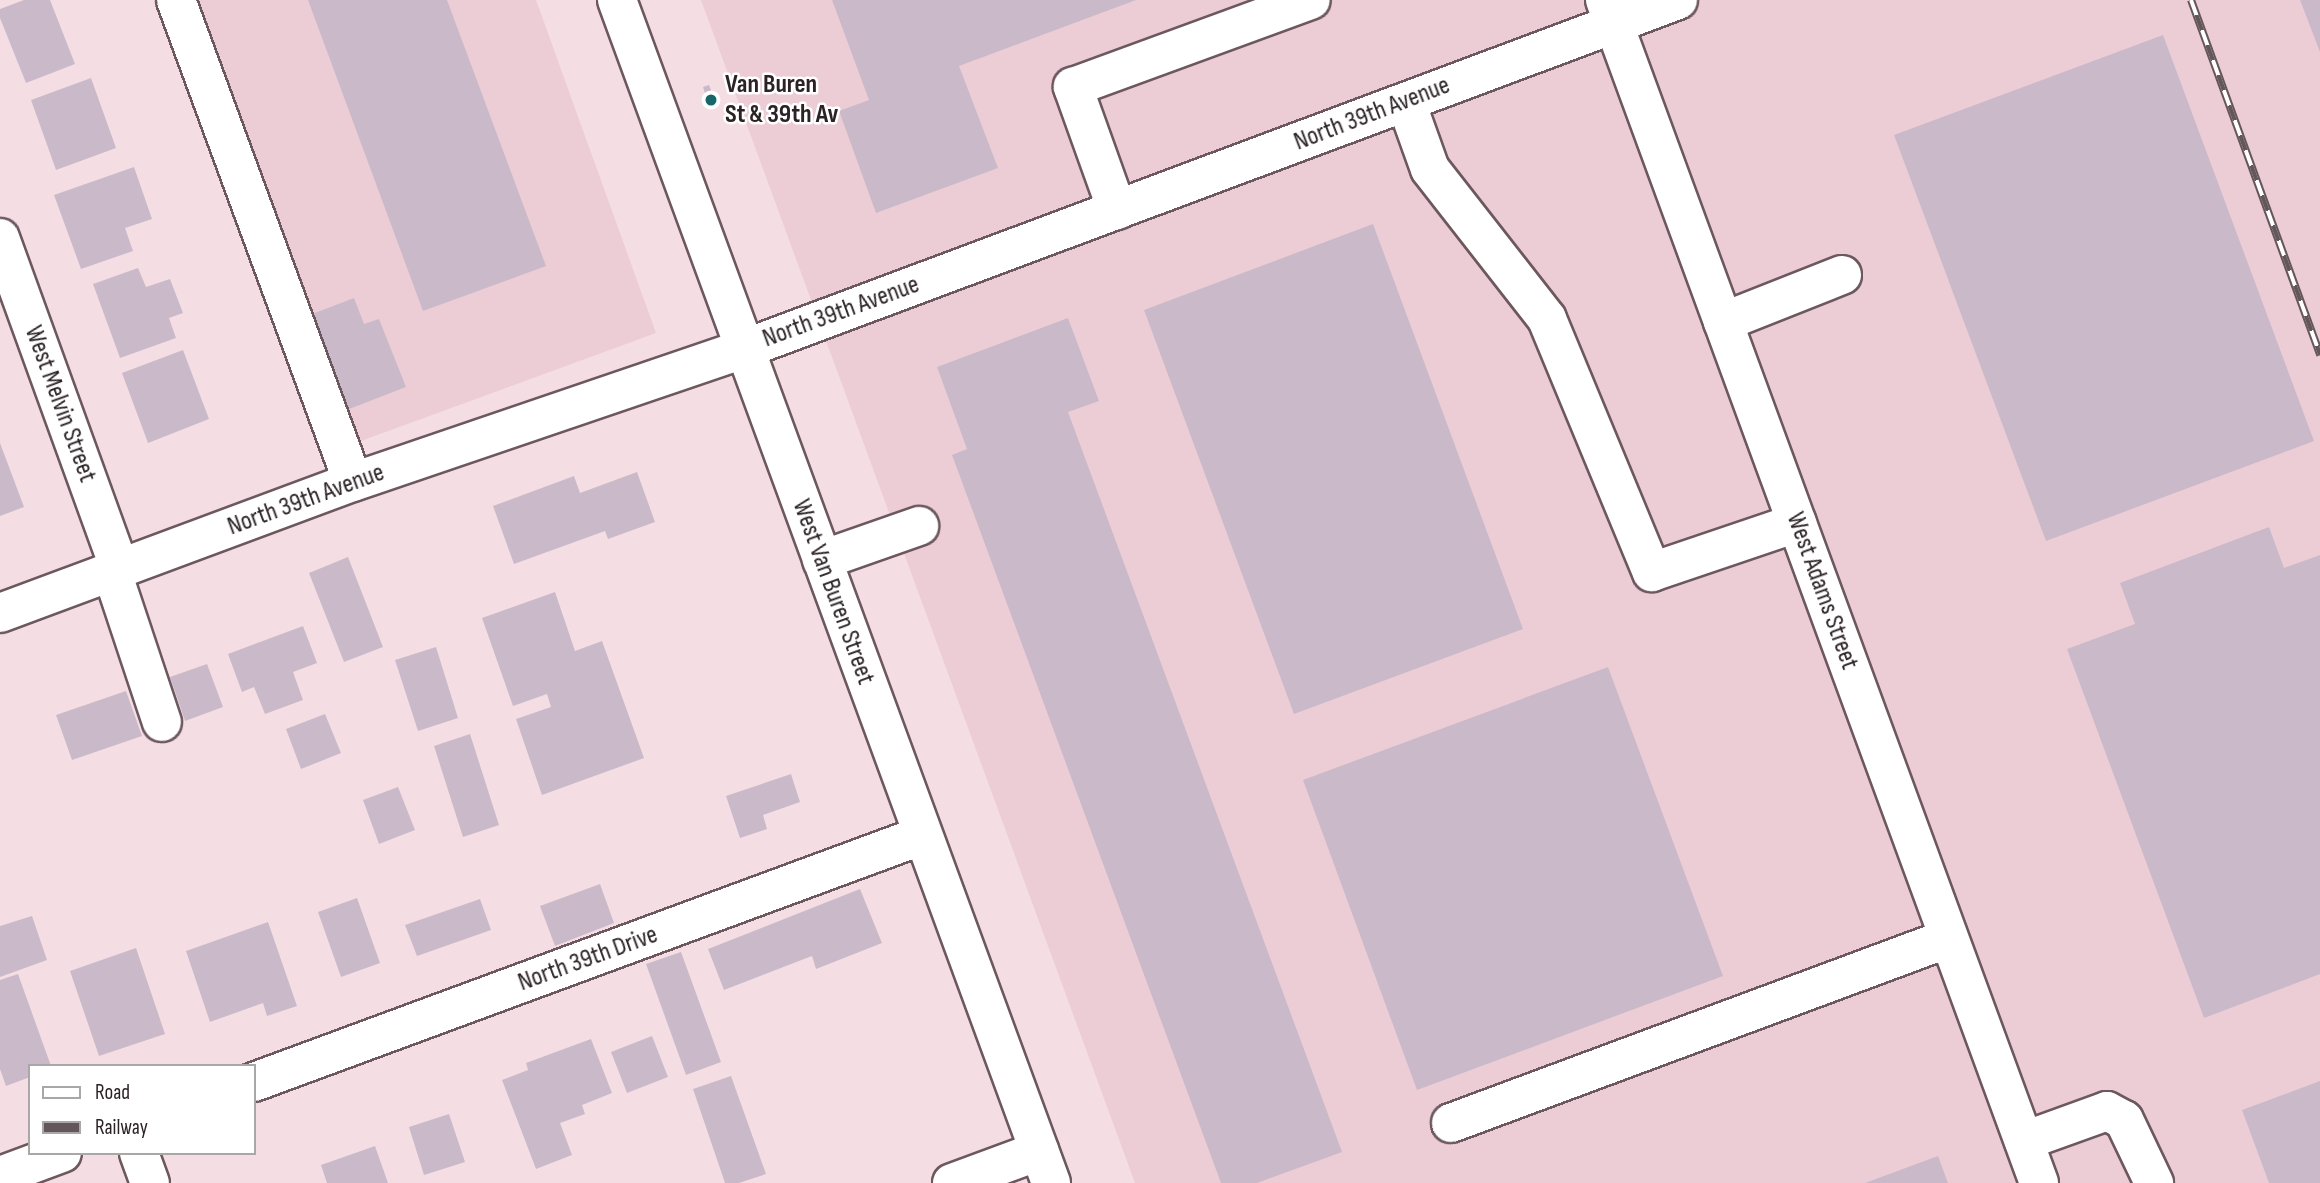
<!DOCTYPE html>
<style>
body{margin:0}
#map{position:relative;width:2320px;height:1183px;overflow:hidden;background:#f5dde4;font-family:"Sofia Sans Condensed",sans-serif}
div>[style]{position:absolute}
.built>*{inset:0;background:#eccdd5}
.building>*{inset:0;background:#cabac9}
.roads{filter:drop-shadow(2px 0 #6c585e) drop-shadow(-2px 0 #6c585e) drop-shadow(0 2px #6c585e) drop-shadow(0 -2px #6c585e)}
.minor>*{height:38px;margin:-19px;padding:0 19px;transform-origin:19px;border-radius:19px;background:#fff}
.major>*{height:38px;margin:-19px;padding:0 19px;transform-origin:19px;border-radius:19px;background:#fff}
.rail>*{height:8px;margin-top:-4px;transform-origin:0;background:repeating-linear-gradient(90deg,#fff 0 16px,#64575b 0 32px);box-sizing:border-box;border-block:2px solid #64575b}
.dots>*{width:19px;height:19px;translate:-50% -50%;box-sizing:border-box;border:4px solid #fff;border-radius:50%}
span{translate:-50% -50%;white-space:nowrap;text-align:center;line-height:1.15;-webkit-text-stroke:5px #fff;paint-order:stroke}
.poi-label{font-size:26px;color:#2b2225;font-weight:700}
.left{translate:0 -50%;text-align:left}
.street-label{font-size:26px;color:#2b2225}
.legend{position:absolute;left:28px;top:1064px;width:228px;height:91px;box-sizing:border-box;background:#fff;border:2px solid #aaa7a8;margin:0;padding:9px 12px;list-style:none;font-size:21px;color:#2b2225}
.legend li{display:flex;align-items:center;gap:14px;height:35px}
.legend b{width:35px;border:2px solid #aaa7a8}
</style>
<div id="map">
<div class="built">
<div style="clip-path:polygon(193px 0,536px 0,656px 333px,350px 445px)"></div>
<div style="clip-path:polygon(701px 0,2320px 0,2320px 1183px,1135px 1183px)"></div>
</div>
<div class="building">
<div style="clip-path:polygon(24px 0,50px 0,75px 64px,26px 83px,0 18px,0 9px)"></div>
<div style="clip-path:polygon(308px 0,447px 0,546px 266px,423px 311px)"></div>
<div style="clip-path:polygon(832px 0,1136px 0,959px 66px,998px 168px,876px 213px,839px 111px,869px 100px)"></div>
<div style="clip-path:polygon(2300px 0,2320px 0,2320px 52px)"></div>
<div style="clip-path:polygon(2163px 35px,2314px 441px,2046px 541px,1894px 135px)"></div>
<div style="clip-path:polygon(91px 78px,116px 148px,56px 170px,31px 100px)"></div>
<div style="clip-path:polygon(709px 85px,716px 103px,709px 106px,703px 87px)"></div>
<div style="clip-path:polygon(134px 167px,152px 219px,125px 228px,133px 251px,81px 269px,54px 195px)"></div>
<div style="clip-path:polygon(1373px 224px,1523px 629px,1294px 714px,1144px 310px)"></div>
<div style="clip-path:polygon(138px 268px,146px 287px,170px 279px,183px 313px,169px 318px,176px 338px,120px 358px,93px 284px)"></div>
<div style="clip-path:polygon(354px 298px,364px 324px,379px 319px,406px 387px,344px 411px,307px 316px)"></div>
<div style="clip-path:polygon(1068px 318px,1099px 401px,1068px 412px,1342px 1152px,1257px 1183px,1221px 1183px,952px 455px,967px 449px,937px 367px)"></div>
<div style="clip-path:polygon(183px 350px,209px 419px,148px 443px,122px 373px)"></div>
<div style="clip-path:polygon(0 443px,24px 507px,0 516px)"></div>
<div style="clip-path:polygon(637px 472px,655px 522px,608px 539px,605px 531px,514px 564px,493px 506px,574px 476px,580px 493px)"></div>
<div style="clip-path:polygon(2269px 527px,2284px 568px,2320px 555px,2320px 974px,2204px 1018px,2067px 649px,2135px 624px,2120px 583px)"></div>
<div style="clip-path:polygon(348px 557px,383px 647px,344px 662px,309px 573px)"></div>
<div style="clip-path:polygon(555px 592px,575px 651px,602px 641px,644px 758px,542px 795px,516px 719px,551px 707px,547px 694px,513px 706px,482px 618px)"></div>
<div style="clip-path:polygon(303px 626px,317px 663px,293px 672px,303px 700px,265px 714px,254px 687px,242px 692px,228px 654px)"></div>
<div style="clip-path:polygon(436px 647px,458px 718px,418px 731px,395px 660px)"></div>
<div style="clip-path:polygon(207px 664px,223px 707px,185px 721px,170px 677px)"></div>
<div style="clip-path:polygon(1608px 667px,1723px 976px,1417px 1090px,1303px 780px)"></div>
<div style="clip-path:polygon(126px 691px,142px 736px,72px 760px,56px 715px)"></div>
<div style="clip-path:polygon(325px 714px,341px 753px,301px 769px,286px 729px)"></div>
<div style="clip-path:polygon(470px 734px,499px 825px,463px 837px,434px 746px)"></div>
<div style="clip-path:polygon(791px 774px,800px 802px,763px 815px,767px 829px,740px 838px,726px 796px)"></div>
<div style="clip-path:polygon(398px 787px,415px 830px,379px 844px,363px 800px)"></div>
<div style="clip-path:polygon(600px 884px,614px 923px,555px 946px,540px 906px)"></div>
<div style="clip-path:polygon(860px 889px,882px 943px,816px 969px,812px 956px,724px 990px,708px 949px)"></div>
<div style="clip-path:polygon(357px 898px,380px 963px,341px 977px,318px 912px)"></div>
<div style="clip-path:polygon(480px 899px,491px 930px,417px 956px,405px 925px)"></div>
<div style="clip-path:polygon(32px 916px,47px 960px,0 977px,0 926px)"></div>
<div style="clip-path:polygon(268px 922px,297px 1006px,267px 1016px,263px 1003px,210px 1022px,186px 951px)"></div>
<div style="clip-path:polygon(136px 948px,165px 1034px,99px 1056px,70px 971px)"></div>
<div style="clip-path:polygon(681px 952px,721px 1062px,686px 1075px,646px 964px)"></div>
<div style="clip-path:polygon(18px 974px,51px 1066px,30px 1066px,30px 1077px,6px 1086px,0 1069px,0 980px)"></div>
<div style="clip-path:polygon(652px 1036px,668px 1077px,627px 1093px,611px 1052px)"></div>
<div style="clip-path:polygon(591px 1039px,612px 1093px,582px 1105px,585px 1114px,560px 1123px,572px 1155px,536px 1169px,502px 1080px,528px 1070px,526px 1063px)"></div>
<div style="clip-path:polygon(731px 1076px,766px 1174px,739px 1183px,725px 1183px,693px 1089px)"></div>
<div style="clip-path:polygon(2320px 1081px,2320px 1183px,2269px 1183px,2242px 1110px)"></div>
<div style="clip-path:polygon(449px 1114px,465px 1162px,424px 1175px,409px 1127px)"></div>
<div style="clip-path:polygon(375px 1146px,388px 1183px,327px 1183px,321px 1165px)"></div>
<div style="clip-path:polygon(1938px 1156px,1948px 1183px,1865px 1183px)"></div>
</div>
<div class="roads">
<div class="minor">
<div style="left:176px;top:0;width:513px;rotate:69.84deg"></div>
<div style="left:1605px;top:0;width:1260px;rotate:69.85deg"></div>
<div style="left:1406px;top:102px;width:71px;rotate:70.3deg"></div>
<div style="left:1430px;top:169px;width:190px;rotate:52deg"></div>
<div style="left:1547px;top:319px;width:274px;rotate:67.5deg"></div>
<div style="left:1652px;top:572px;width:153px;rotate:-18.7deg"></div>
<div style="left:1117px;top:210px;width:131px;rotate:-109.7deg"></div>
<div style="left:1073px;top:87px;width:253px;rotate:-20.1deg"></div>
<div style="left:0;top:238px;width:352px;rotate:70.1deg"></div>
<div style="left:1723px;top:322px;width:128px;rotate:-21.6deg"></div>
<div style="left:822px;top:560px;width:103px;rotate:-19.3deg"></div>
<div style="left:112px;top:572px;width:158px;rotate:71.6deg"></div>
<div style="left:0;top:613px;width:377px;rotate:-20.4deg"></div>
<div style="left:353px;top:482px;width:413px;rotate:-18.8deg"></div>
<div style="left:744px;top:349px;width:997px;rotate:-20.49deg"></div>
<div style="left:254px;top:1082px;width:713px;rotate:-20.26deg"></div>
<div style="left:1451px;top:1123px;width:531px;rotate:-20.38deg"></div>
<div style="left:2024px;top:1141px;width:88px;rotate:-19.9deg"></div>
<div style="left:2107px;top:1111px;width:19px;rotate:28deg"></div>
<div style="left:2124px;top:1120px;width:70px;rotate:64.5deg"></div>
<div style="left:139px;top:1153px;width:32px;rotate:70deg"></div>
<div style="left:0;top:1176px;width:66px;rotate:-20.4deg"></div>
<div style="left:952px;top:1183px;width:93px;rotate:-20.2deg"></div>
</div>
<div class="major">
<div style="left:617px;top:0;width:1260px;rotate:69.85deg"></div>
</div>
</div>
<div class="rail">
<div style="left:2191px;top:0;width:378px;rotate:70deg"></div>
</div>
<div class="dots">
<div style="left:711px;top:100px;background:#176669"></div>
</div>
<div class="poi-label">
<span class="left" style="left:725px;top:100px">Van Buren<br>St &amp; 39th Av</span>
</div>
<div class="street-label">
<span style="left:1372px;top:114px;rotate:-21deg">North 39th Avenue</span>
<span style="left:841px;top:312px;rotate:-20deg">North 39th Avenue</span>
<span style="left:60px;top:404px;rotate:70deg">West Melvin Street</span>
<span style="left:306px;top:500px;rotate:-20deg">North 39th Avenue</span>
<span style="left:1822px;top:591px;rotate:70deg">West Adams Street</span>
<span style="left:833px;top:592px;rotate:70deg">West Van Buren Street</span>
<span style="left:588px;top:959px;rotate:-20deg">North 39th Drive</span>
</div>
<ul class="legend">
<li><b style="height:9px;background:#fff"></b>Road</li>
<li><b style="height:9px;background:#64575b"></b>Railway</li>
</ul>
</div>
